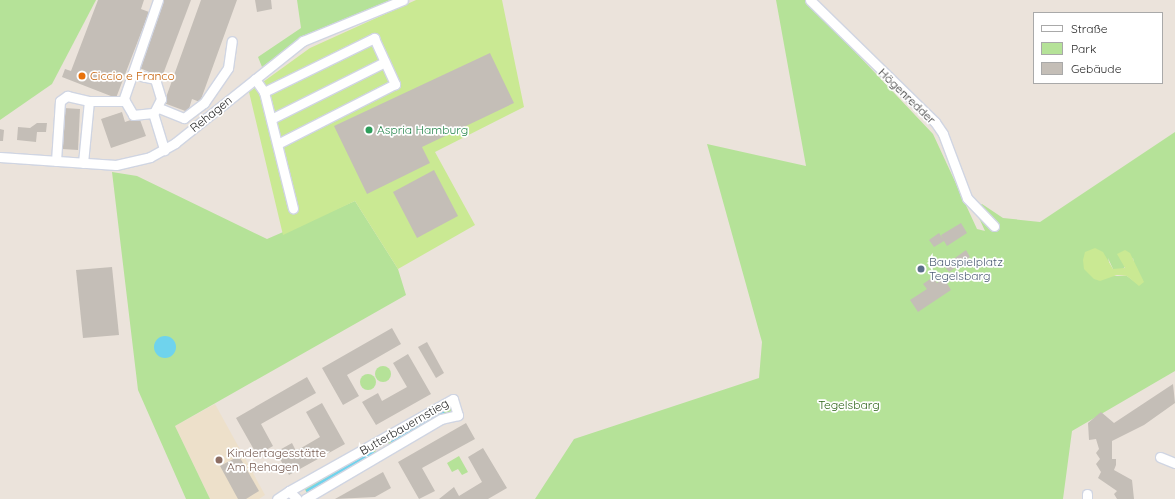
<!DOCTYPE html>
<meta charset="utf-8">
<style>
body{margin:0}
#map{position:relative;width:1175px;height:499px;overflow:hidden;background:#ebe3db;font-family:Quicksand,sans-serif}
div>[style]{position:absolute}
.education>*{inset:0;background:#ede0ca}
.green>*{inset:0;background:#b5e298}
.round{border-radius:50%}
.pitch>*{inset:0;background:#cae993}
.water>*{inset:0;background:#6fd3ed}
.stream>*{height:2.5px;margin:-1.25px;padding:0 1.25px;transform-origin:1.25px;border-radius:1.25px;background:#6fd3ed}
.building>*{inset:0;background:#c4beb7}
.roads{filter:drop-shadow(1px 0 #d0d5e2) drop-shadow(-1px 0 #d0d5e2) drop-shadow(0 1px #d0d5e2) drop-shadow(0 -1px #d0d5e2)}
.minor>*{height:9px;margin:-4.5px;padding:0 4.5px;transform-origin:4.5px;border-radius:4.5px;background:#fff}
.dots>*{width:11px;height:11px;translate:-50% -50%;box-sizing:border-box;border:2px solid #fff;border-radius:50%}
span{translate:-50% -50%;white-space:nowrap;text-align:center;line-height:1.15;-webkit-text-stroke:3.5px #fff;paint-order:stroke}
.food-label{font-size:12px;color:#c56008}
.left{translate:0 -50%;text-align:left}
.street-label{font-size:12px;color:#292929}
.leisure-label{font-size:12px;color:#27864d}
.service-label{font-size:12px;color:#4e5e75}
.park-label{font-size:12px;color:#2e651a}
.education-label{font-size:12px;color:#785e54}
.legend{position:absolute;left:1033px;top:12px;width:130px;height:72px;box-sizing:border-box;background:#fff;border:1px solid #a9a9a9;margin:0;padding:5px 7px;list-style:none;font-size:12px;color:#292929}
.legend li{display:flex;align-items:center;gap:8px;height:20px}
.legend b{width:20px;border:1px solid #a9a9a9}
</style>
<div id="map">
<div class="education">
<div style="clip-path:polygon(215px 404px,265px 495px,259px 499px,210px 499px,175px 426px)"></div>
</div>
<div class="green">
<div style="clip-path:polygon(0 0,96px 0,52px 84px,0 120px)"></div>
<div style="clip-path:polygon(297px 0,392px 0,294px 43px,262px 67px,258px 57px,301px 28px)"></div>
<div style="clip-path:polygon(evenodd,776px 0,806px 0,933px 134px,977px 229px,985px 231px,974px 207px,982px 204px,1003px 218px,1040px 222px,1175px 132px,1175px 371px,1072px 431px,1063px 499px,535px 499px,574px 439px,759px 378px,762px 342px,707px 144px,806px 166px,776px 0,1108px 258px,1113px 269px,1122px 270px,1133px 258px,1138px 284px,1127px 276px,1112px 276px,1108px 258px)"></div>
<div style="clip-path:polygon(112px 172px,137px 176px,267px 239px,355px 201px,398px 269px,406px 295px,175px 426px,210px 499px,186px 499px,138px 390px)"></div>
<div class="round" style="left:375px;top:366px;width:16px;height:16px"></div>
<div class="round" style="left:360px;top:374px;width:16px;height:16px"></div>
<div style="clip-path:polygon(447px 405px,452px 406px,453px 412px,390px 446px,386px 439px)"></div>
<div style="clip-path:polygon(374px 448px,376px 452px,307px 493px,304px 488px)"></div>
<div style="clip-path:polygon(459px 456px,468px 472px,462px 475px,458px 469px,452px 472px,447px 463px)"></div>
</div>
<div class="pitch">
<div style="clip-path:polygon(416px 0,502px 0,524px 107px,435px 152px,475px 225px,398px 269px,355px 201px,283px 235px,249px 92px,310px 48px)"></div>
<div style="clip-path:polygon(1095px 248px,1103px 252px,1113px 269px,1125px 268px,1117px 254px,1125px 250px,1130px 253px,1144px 282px,1139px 286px,1127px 276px,1117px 275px,1100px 281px,1094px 279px,1084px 269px,1083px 260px,1085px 252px)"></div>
</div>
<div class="water">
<div class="round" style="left:154px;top:336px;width:22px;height:22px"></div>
</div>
<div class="stream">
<div style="left:392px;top:441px;width:58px;rotate:-30.1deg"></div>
<div style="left:307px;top:490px;width:75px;rotate:-30.3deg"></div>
</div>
<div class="building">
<div style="clip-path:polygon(98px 0,144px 0,141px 9px,149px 12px,116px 98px,62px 77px,65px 69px,71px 71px)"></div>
<div style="clip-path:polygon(163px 0,191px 0,162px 77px,137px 67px)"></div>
<div style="clip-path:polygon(201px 0,237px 0,200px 102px,192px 99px,188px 112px,164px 103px)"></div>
<div style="clip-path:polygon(255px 0,271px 0,272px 9px,257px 12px)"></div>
<div style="clip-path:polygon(490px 53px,514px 103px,422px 147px,430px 163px,367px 194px,334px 126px)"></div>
<div style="clip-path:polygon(64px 108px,80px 109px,78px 150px,62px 149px)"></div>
<div style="clip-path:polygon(122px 112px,125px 122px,139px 117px,146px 136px,111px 148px,101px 119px)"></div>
<div style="clip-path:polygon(37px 123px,47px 123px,46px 132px,37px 132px,36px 142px,17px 140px,18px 127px,30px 128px)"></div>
<div style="clip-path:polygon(0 129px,4px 130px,3px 141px,0 141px)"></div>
<div style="clip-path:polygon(434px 170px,458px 216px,417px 238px,393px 192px)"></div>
<div style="clip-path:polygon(961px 223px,967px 233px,947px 246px,944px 241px,934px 247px,929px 240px,939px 233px,943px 239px,941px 235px)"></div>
<div style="clip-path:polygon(966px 250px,970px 257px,949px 272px,944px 266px)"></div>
<div style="clip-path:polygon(934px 257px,939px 262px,935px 266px,930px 261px)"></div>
<div style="clip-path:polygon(112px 267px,119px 335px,83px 338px,76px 270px)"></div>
<div style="clip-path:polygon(933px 277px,937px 283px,944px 278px,951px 290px,918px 312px,910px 300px,927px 289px,923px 284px)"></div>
<div style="clip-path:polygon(392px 328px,401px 344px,347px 375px,359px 396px,343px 405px,322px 368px)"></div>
<div style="clip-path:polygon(427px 342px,444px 373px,436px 378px,418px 347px)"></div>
<div style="clip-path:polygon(408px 354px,431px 394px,376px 425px,362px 402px,378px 393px,382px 401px,407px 387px,393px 363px)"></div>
<div style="clip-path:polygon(307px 377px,316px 393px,261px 424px,273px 446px,257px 455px,236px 418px)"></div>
<div style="clip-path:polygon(1173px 384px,1175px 403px,1144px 425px,1112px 441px,1112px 459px,1116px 459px,1116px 465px,1114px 470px,1132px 480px,1134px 499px,1117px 499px,1114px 494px,1117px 491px,1098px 478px,1101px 472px,1096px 464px,1100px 459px,1096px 453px,1099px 449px,1096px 439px,1089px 440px,1088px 423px,1101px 412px,1114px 423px)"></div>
<div style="clip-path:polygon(322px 403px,345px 444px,289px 475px,276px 452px,292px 443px,296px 451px,320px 437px,306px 412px)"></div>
<div style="clip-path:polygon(466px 423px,475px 439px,422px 468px,435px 491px,419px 499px,398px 462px)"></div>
<div style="clip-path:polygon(483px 448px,507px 488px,488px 499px,439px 499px,454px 487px,459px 496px,482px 482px,468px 457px)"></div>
<div style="clip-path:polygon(239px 456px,259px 491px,246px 499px,238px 499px,220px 466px)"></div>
<div style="clip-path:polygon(383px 472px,391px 488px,375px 497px,335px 499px)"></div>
</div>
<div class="roads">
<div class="minor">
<div style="left:810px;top:0;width:175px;rotate:44.3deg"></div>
<div style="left:935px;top:122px;width:14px;rotate:56deg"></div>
<div style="left:943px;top:134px;width:68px;rotate:69.4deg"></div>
<div style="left:967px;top:198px;width:39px;rotate:46deg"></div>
<div style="left:132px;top:74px;width:24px;rotate:12deg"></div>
<div style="left:155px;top:79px;width:21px;rotate:73deg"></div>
<div style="left:161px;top:99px;width:13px;rotate:117deg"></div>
<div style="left:255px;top:79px;width:16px;rotate:55deg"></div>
<div style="left:264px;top:92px;width:120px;rotate:76deg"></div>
<div style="left:264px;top:92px;width:123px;rotate:-26.1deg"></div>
<div style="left:374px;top:38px;width:51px;rotate:65.5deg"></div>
<div style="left:395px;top:84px;width:132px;rotate:153deg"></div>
<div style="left:123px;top:101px;width:107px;rotate:-70.9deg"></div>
<div style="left:159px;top:108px;width:27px;rotate:22deg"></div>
<div style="left:184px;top:118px;width:25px;rotate:-37deg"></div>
<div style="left:204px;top:103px;width:42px;rotate:-55.6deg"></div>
<div style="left:228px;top:68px;width:27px;rotate:-82deg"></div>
<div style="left:271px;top:119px;width:127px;rotate:-26.6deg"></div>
<div style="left:0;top:157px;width:116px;rotate:3.9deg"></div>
<div style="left:116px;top:165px;width:35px;rotate:-13deg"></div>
<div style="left:150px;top:157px;width:29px;rotate:-29deg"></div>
<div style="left:175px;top:143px;width:164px;rotate:-38.6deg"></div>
<div style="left:303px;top:41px;width:108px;rotate:-22.3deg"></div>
<div style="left:56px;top:161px;width:60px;rotate:-86.2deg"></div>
<div style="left:60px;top:101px;width:9px;rotate:-36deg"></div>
<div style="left:67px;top:96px;width:23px;rotate:13deg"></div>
<div style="left:83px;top:163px;width:62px;rotate:-84.5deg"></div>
<div style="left:89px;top:101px;width:36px"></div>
<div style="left:125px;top:101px;width:16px;rotate:60deg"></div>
<div style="left:133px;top:115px;width:20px;rotate:-6deg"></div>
<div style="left:153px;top:113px;width:39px;rotate:73deg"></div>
<div style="left:1160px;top:457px;width:16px;rotate:22deg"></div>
<div style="left:289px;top:491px;width:188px;rotate:-29.3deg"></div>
<div style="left:453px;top:399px;width:17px;rotate:73deg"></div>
<div style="left:458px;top:415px;width:17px;rotate:167deg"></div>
<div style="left:441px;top:419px;width:158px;rotate:149.5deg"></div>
<div style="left:1087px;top:494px;width:5px;rotate:90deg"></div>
<div style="left:277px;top:499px;width:14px;rotate:-34deg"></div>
<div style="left:289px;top:491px;width:11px;rotate:45deg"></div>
</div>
</div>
<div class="dots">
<div style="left:82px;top:76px;background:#e8710a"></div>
<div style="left:369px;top:130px;background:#2e9e5b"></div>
<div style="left:921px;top:269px;background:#5c6f8a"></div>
<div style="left:219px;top:460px;background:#8d6e63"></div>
</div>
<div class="food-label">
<span class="left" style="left:90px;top:76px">Ciccio e Franco</span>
</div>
<div class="street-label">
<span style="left:907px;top:96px;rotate:44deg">Högenredder</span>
<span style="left:211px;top:114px;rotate:-39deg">Rehagen</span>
<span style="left:404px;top:427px;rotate:-30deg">Butterbauernstieg</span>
</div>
<div class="leisure-label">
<span class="left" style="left:377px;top:130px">Aspria Hamburg</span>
</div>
<div class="service-label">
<span class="left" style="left:929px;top:269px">Bauspielplatz<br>Tegelsbarg</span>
</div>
<div class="park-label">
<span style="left:849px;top:405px">Tegelsbarg</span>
</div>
<div class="education-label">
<span class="left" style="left:227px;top:460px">Kindertagesstätte<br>Am Rehagen</span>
</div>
<ul class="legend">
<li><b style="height:5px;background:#fff"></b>Straße</li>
<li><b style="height:11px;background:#b5e298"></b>Park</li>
<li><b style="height:11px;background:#c4beb7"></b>Gebäude</li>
</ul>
</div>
